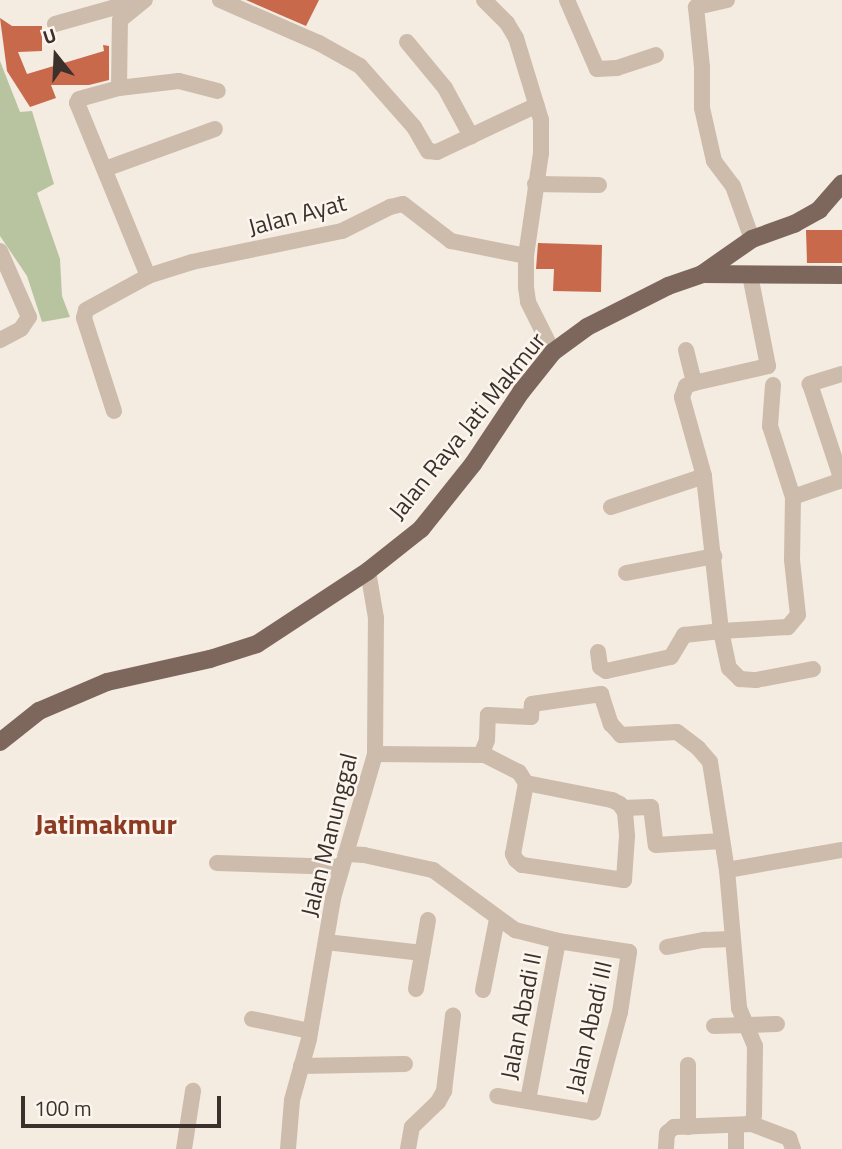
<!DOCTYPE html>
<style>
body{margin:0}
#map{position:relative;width:842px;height:1149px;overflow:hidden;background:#f4ebe1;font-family:"Titillium Web",sans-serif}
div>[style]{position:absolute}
.green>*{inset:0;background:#b8c4a0}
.building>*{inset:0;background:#c8694b}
.minor>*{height:16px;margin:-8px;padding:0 8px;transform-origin:8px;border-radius:8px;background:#cdbbac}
.major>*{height:18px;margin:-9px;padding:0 9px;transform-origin:9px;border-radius:9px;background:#7d675c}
span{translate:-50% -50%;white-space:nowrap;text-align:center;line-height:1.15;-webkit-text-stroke:5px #fbf5ee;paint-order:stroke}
.street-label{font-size:24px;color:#3b302b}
.quarter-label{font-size:28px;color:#8c3b22;font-weight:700}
.north{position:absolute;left:21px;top:21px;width:70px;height:70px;-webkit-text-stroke:5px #fbf5ee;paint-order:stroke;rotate:342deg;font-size:19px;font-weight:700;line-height:28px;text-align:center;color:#3b302b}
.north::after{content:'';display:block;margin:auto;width:24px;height:32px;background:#3b302b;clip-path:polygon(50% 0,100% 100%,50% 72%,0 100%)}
.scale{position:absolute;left:21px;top:1096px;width:200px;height:32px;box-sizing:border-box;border:4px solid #3b302b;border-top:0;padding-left:9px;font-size:21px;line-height:24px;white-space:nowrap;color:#3b302b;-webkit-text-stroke:5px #fbf5ee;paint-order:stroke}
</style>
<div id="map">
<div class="green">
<div style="clip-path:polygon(0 61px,20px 112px,32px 111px,54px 184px,37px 193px,60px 259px,62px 296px,70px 317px,42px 322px,27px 276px,0 236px)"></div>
</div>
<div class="building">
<div style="clip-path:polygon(246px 0,319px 0,306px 26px)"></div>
<div style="clip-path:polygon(0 18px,12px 26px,42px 26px,42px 51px,18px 52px,27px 74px,104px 51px,103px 45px,109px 46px,109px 80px,89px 85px,51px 85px,56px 98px,30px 107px,7px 71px)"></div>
<div style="clip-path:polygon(806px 230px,842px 230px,842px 263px,807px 263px)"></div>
<div style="clip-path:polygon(538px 243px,602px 245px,601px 292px,553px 291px,554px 269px,536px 269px)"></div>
</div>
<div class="minor">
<div style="left:220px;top:0;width:108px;rotate:23.5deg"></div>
<div style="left:319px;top:43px;width:47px;rotate:29.3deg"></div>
<div style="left:360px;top:66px;width:81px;rotate:48.5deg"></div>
<div style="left:414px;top:127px;width:28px;rotate:60deg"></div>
<div style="left:428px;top:151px;width:9px;rotate:6deg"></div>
<div style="left:437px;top:152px;width:110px;rotate:-25.2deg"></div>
<div style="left:484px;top:0;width:33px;rotate:45deg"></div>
<div style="left:507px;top:23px;width:17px;rotate:59deg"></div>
<div style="left:516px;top:38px;width:86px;rotate:73deg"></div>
<div style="left:541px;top:120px;width:33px;rotate:90deg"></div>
<div style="left:541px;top:153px;width:104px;rotate:98.3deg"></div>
<div style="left:526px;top:256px;width:31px;rotate:90deg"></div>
<div style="left:526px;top:287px;width:15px;rotate:82deg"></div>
<div style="left:528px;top:302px;width:56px;rotate:63.4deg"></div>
<div style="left:567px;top:0;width:75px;rotate:66.5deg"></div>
<div style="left:597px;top:69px;width:20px;rotate:-3deg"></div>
<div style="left:617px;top:68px;width:41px;rotate:-18.4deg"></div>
<div style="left:727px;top:0;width:32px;rotate:167deg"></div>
<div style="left:696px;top:7px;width:60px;rotate:84.3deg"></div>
<div style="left:702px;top:67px;width:41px;rotate:90deg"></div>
<div style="left:702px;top:108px;width:54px;rotate:77.2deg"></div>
<div style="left:714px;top:161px;width:31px;rotate:53deg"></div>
<div style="left:733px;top:186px;width:56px;rotate:70.3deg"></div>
<div style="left:55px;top:24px;width:85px;rotate:-15.7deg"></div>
<div style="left:407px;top:42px;width:60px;rotate:50.4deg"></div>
<div style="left:445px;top:88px;width:55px;rotate:61.6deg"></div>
<div style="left:119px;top:88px;width:68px;rotate:-89.2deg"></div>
<div style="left:120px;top:20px;width:32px;rotate:-39deg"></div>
<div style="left:105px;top:169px;width:117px;rotate:-20deg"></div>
<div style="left:535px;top:184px;width:64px;rotate:0.9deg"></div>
<div style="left:0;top:251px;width:72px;rotate:66.3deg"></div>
<div style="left:29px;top:317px;width:14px;rotate:124deg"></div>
<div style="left:21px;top:329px;width:24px;rotate:152deg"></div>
<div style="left:148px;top:276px;width:187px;rotate:-112.3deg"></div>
<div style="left:77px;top:103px;width:4px;rotate:-63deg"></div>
<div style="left:79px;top:99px;width:41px;rotate:-15.4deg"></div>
<div style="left:119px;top:88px;width:60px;rotate:-6.7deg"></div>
<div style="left:179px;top:81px;width:40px;rotate:14.4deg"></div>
<div style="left:686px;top:350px;width:34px;rotate:76deg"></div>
<div style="left:842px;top:374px;width:34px;rotate:163deg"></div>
<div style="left:810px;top:384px;width:102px;rotate:71.7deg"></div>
<div style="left:773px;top:385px;width:41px;rotate:94.2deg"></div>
<div style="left:770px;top:426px;width:75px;rotate:72.1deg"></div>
<div style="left:793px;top:497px;width:63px;rotate:90.9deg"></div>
<div style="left:792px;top:560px;width:55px;rotate:83.8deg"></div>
<div style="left:798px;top:615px;width:16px;rotate:130deg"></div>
<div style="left:788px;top:627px;width:67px;rotate:176.6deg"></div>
<div style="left:721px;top:631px;width:38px;rotate:78deg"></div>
<div style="left:729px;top:668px;width:16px;rotate:45deg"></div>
<div style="left:740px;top:679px;width:16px;rotate:4deg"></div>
<div style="left:756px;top:680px;width:58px;rotate:-10.9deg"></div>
<div style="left:114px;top:411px;width:98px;rotate:-107.9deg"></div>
<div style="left:84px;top:318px;width:8px;rotate:-76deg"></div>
<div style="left:86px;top:310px;width:71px;rotate:-28.7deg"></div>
<div style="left:148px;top:276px;width:46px;rotate:-17.7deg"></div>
<div style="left:192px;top:262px;width:153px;rotate:-11.7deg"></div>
<div style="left:342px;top:231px;width:54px;rotate:-26.6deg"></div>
<div style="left:390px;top:207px;width:13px;rotate:-13deg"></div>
<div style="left:403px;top:204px;width:61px;rotate:37.6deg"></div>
<div style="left:451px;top:241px;width:76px;rotate:11.3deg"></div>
<div style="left:793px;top:497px;width:52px;rotate:-19.1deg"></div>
<div style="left:611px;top:507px;width:98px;rotate:-18.4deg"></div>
<div style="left:626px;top:573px;width:90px;rotate:-10.9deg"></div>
<div style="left:598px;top:652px;width:15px;rotate:82deg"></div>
<div style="left:600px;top:667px;width:7px;rotate:34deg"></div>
<div style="left:606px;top:671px;width:66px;rotate:-12.2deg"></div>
<div style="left:671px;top:657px;width:26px;rotate:-59deg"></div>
<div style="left:684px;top:635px;width:37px;rotate:-6deg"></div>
<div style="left:721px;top:631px;width:156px;rotate:-96.3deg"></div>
<div style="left:704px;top:476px;width:82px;rotate:-105.6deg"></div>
<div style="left:682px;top:397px;width:12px;rotate:-70deg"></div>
<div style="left:686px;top:386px;width:9px;rotate:-21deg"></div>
<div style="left:694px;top:383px;width:76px;rotate:-12.9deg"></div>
<div style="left:768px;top:366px;width:93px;rotate:-101.2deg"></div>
<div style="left:375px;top:754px;width:110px;rotate:0.5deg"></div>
<div style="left:485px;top:755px;width:38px;rotate:27deg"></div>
<div style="left:519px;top:772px;width:13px;rotate:58deg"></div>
<div style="left:526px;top:783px;width:88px;rotate:11.2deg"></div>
<div style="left:612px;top:800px;width:9px;rotate:27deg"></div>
<div style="left:620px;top:804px;width:9px;rotate:58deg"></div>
<div style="left:625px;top:812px;width:24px;rotate:85deg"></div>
<div style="left:627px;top:836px;width:44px;rotate:93.9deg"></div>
<div style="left:624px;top:880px;width:103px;rotate:-171.6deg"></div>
<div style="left:522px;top:865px;width:8px;rotate:-140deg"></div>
<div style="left:516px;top:860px;width:7px;rotate:-117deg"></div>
<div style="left:513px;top:854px;width:72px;rotate:-79.6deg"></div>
<div style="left:481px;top:755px;width:16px;rotate:-68deg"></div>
<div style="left:487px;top:740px;width:25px;rotate:-88deg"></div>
<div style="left:488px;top:715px;width:43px;rotate:2.7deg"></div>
<div style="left:531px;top:717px;width:13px;rotate:-86deg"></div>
<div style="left:532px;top:704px;width:70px;rotate:-8.2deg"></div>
<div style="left:601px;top:694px;width:32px;rotate:72deg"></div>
<div style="left:611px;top:724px;width:15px;rotate:48deg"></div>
<div style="left:621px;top:735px;width:56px;rotate:-3.1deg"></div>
<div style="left:677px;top:732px;width:26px;rotate:37deg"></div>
<div style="left:698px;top:748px;width:18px;rotate:49deg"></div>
<div style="left:710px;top:762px;width:109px;rotate:81.1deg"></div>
<div style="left:727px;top:870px;width:139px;rotate:85deg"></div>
<div style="left:739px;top:1008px;width:41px;rotate:67.2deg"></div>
<div style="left:755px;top:1046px;width:69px;rotate:90.8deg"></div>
<div style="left:754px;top:1115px;width:9px;rotate:103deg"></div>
<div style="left:752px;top:1124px;width:78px;rotate:177.8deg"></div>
<div style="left:674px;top:1127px;width:9px;rotate:139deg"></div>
<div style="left:667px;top:1133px;width:16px;rotate:94deg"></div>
<div style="left:622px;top:808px;width:29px;rotate:-2deg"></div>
<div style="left:651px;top:807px;width:38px;rotate:83deg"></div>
<div style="left:656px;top:845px;width:66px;rotate:-3.5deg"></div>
<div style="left:347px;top:854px;width:17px;rotate:3deg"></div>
<div style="left:364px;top:855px;width:71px;rotate:12.3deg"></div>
<div style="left:433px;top:870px;width:102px;rotate:36.2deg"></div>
<div style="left:515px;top:930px;width:44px;rotate:14.3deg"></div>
<div style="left:558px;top:941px;width:72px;rotate:8.8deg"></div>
<div style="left:629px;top:952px;width:61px;rotate:98.5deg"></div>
<div style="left:620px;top:1012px;width:104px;rotate:105.1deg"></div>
<div style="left:593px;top:1112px;width:97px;rotate:-170.5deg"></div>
<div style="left:217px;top:863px;width:125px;rotate:1.8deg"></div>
<div style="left:727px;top:870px;width:117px;rotate:-9.9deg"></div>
<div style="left:326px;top:942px;width:97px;rotate:6.5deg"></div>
<div style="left:667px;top:947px;width:38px;rotate:-11deg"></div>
<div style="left:704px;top:940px;width:28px;rotate:-2deg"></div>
<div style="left:416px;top:989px;width:70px;rotate:-80.1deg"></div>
<div style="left:483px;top:990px;width:72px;rotate:-78.8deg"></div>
<div style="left:252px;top:1019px;width:59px;rotate:11.7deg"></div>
<div style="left:714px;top:1026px;width:63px;rotate:-1.8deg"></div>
<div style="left:301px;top:1066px;width:104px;rotate:-1.1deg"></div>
<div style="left:528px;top:1100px;width:162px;rotate:-79.3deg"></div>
<div style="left:752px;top:1124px;width:40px;rotate:21deg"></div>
<div style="left:789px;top:1138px;width:12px;rotate:70deg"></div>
<div style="left:736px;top:1125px;width:24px;rotate:90deg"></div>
<div style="left:688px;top:1127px;width:62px;rotate:-90deg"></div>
<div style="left:184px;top:1149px;width:59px;rotate:-81.2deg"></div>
<div style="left:288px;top:1149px;width:49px;rotate:-85.3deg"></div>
<div style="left:292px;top:1100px;width:63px;rotate:-74.4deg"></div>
<div style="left:309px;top:1039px;width:143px;rotate:-80.3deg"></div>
<div style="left:333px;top:898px;width:150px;rotate:-73.7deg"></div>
<div style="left:375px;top:754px;width:136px;rotate:-89.6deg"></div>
<div style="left:376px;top:618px;width:48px;rotate:-99.7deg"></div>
<div style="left:408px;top:1149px;width:22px;rotate:-80deg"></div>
<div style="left:412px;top:1127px;width:36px;rotate:-44deg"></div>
<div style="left:438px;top:1102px;width:13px;rotate:-61deg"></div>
<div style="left:444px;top:1091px;width:76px;rotate:-83.2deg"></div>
</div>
<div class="major">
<div style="left:702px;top:274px;width:61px;rotate:-35deg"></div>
<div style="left:752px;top:239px;width:45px;rotate:-19.7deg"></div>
<div style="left:794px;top:224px;width:29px;rotate:-29deg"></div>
<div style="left:819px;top:210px;width:35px;rotate:-49deg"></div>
<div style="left:0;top:742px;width:50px;rotate:-38.5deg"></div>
<div style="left:39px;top:711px;width:74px;rotate:-23.1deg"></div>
<div style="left:107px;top:682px;width:106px;rotate:-12.6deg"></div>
<div style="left:210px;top:659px;width:49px;rotate:-17.7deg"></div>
<div style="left:257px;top:644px;width:133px;rotate:-33.3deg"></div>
<div style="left:368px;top:571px;width:68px;rotate:-38.4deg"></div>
<div style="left:421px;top:529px;width:83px;rotate:-51.3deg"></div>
<div style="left:473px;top:464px;width:87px;rotate:-56.3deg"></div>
<div style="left:521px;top:392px;width:51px;rotate:-51.3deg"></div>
<div style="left:553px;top:352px;width:42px;rotate:-36.3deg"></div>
<div style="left:587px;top:327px;width:91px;rotate:-26.8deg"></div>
<div style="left:668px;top:286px;width:36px;rotate:-19deg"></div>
<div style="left:702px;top:274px;width:140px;rotate:0.4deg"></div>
</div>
<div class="street-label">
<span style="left:297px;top:215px;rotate:-15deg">Jalan Ayat</span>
<span style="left:467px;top:426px;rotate:-51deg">Jalan Raya Jati Makmur</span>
<span style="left:329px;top:835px;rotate:-76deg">Jalan Manunggal</span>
<span style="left:521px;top:1016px;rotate:-79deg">Jalan Abadi II</span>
<span style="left:589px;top:1027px;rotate:-77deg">Jalan Abadi III</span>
</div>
<div class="quarter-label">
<span style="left:106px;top:824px">Jatimakmur</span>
</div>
<div class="north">U</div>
<div class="scale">100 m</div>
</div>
